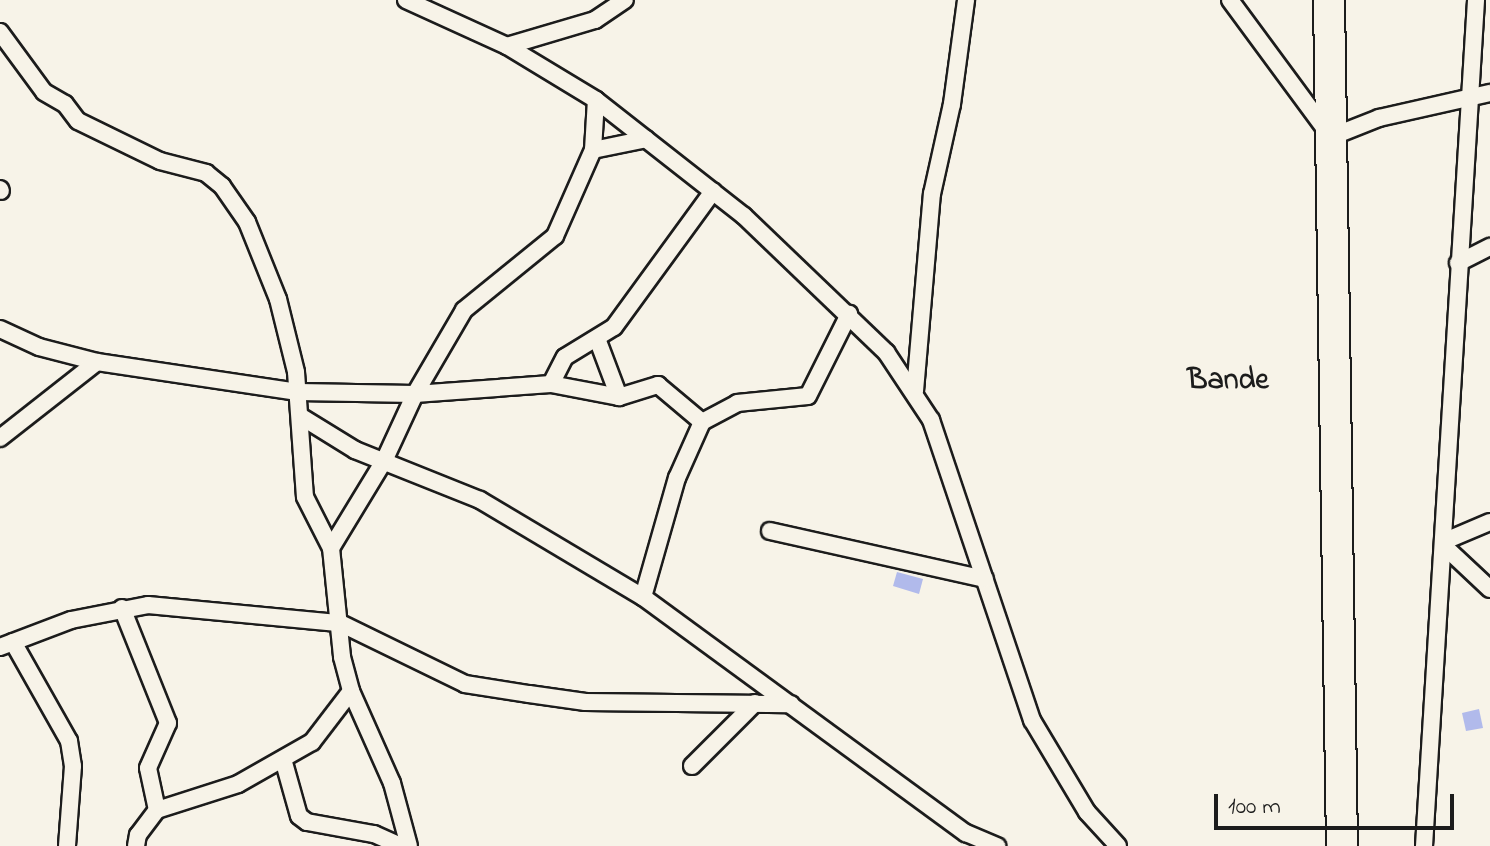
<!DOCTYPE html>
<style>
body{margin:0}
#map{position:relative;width:1490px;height:846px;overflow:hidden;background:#f7f3e8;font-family:"Indie Flower",sans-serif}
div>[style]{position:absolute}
.building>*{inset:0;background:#b1baeb}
.roads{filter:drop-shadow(2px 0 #1c1c1c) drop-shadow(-2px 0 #1c1c1c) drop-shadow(0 2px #1c1c1c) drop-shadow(0 -2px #1c1c1c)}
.street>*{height:16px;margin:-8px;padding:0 8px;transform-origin:8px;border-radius:8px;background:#f7f3e8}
.highway>*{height:30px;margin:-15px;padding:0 15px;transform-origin:15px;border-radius:15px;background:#f7f3e8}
span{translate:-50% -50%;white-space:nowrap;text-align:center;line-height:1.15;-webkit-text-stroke:6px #f7f3e8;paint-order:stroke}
.quarter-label{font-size:30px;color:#1c1c1c;font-weight:700}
.scale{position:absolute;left:1214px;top:794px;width:240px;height:36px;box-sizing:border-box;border:4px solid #1c1c1c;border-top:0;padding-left:10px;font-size:24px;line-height:28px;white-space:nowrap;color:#1c1c1c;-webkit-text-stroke:6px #f7f3e8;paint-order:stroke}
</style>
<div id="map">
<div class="building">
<div style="clip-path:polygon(897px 572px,923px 579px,919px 594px,893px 586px)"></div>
<div style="clip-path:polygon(1479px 709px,1483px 728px,1466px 731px,1462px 713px)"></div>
</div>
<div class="roads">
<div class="street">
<div style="left:406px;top:0;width:111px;rotate:24.5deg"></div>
<div style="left:507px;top:46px;width:104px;rotate:31.2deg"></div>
<div style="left:596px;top:100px;width:188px;rotate:38.1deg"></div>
<div style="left:744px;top:216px;width:197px;rotate:43.8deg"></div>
<div style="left:886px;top:352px;width:82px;rotate:56.5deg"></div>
<div style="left:931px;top:420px;width:317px;rotate:71.4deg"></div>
<div style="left:1032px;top:720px;width:107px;rotate:59.1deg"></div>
<div style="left:1087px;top:812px;width:46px;rotate:47.6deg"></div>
<div style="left:1230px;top:0;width:170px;rotate:53.6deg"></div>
<div style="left:1331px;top:137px;width:52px;rotate:-21.6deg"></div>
<div style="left:1379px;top:118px;width:114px;rotate:-12.7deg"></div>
<div style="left:0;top:32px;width:74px;rotate:53.7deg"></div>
<div style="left:44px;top:92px;width:24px;rotate:30deg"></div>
<div style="left:65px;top:104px;width:21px;rotate:53deg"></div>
<div style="left:78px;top:121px;width:91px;rotate:26deg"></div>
<div style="left:160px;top:161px;width:48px;rotate:14.6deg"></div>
<div style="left:206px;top:173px;width:21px;rotate:39deg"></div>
<div style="left:222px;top:186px;width:44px;rotate:55.2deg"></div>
<div style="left:247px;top:222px;width:83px;rotate:68.1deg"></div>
<div style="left:278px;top:299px;width:75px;rotate:76.1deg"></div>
<div style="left:296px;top:372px;width:125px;rotate:85.9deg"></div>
<div style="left:305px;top:497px;width:57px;rotate:63deg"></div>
<div style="left:331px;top:548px;width:110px;rotate:84.2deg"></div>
<div style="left:342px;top:657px;width:35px;rotate:75deg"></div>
<div style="left:351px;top:691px;width:101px;rotate:66deg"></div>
<div style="left:392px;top:783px;width:65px;rotate:74.9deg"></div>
<div style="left:507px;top:46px;width:92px;rotate:-16.5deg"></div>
<div style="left:595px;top:20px;width:36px;rotate:-34deg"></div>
<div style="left:593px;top:150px;width:54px;rotate:-11.7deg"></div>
<div style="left:0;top:189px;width:2px;rotate:63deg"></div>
<div style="left:1458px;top:263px;width:36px;rotate:-27deg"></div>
<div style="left:0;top:329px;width:43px;rotate:24.8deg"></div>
<div style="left:39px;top:347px;width:60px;rotate:14.5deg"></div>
<div style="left:97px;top:362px;width:203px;rotate:8.5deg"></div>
<div style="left:298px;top:392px;width:117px;rotate:1deg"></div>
<div style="left:415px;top:394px;width:136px;rotate:-4.2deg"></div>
<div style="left:551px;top:384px;width:69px;rotate:10.8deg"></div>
<div style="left:619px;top:397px;width:41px;rotate:-17.1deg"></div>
<div style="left:658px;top:385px;width:57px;rotate:40.1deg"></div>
<div style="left:598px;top:341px;width:60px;rotate:69.4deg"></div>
<div style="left:551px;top:384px;width:30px;rotate:-63deg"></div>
<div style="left:565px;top:357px;width:57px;rotate:-31.5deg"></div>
<div style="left:614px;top:327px;width:168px;rotate:-53.9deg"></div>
<div style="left:915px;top:391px;width:198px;rotate:-85.1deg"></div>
<div style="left:932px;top:194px;width:92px;rotate:-77.5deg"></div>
<div style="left:952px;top:104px;width:105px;rotate:-82.3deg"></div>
<div style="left:300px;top:416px;width:65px;rotate:31.7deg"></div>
<div style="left:355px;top:450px;width:135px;rotate:21.8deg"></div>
<div style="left:480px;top:500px;width:190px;rotate:30.8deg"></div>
<div style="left:643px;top:597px;width:400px;rotate:36.2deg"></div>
<div style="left:966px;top:833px;width:34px;rotate:23deg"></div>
<div style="left:0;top:438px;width:123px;rotate:-38.1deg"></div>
<div style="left:770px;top:531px;width:220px;rotate:12.6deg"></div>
<div style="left:1445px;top:541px;width:49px;rotate:-22.9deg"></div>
<div style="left:1444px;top:546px;width:63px;rotate:43.1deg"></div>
<div style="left:331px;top:548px;width:102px;rotate:-58.7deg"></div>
<div style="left:384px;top:461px;width:74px;rotate:-65.2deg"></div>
<div style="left:415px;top:394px;width:97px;rotate:-59.7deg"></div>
<div style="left:464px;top:310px;width:117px;rotate:-39.1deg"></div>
<div style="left:555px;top:236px;width:94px;rotate:-66.2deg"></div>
<div style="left:593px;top:150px;width:50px;rotate:-86.6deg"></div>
<div style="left:643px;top:597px;width:124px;rotate:-74.1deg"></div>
<div style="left:677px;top:478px;width:61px;rotate:-65.9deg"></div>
<div style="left:702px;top:422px;width:40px;rotate:-28deg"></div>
<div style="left:737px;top:403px;width:71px;rotate:-5.6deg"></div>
<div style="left:808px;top:396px;width:92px;rotate:-63.4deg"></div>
<div style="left:122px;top:608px;width:124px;rotate:68.2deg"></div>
<div style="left:168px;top:723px;width:49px;rotate:114deg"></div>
<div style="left:148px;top:768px;width:43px;rotate:77.9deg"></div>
<div style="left:13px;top:642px;width:114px;rotate:60.5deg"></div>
<div style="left:69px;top:741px;width:25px;rotate:81deg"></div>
<div style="left:73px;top:766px;width:80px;rotate:94.3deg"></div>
<div style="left:0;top:647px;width:76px;rotate:-20.8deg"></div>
<div style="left:71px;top:620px;width:78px;rotate:-11deg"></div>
<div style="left:148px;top:605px;width:193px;rotate:5.4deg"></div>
<div style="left:340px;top:623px;width:139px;rotate:26deg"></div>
<div style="left:465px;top:684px;width:65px;rotate:8.9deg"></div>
<div style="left:529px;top:694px;width:57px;rotate:8.1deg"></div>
<div style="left:585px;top:702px;width:206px;rotate:0.6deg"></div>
<div style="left:283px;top:759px;width:59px;rotate:74.3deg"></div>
<div style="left:299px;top:816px;width:10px;rotate:37deg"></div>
<div style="left:307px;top:822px;width:68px;rotate:10.2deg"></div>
<div style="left:374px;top:834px;width:30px;rotate:24deg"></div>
<div style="left:692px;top:766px;width:89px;rotate:-45deg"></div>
<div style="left:136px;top:846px;width:11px;rotate:-80deg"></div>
<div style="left:138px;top:835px;width:31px;rotate:-53deg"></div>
<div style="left:157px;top:810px;width:85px;rotate:-17.8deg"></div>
<div style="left:238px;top:784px;width:85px;rotate:-29.6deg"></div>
<div style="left:312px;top:742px;width:64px;rotate:-52.6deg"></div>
<div style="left:1424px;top:846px;width:848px;rotate:-86.48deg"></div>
</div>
<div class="highway">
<div style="left:1329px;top:0;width:846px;rotate:89.12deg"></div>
</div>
</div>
<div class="quarter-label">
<span style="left:1228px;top:381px">Bande</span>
</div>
<div class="scale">100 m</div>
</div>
